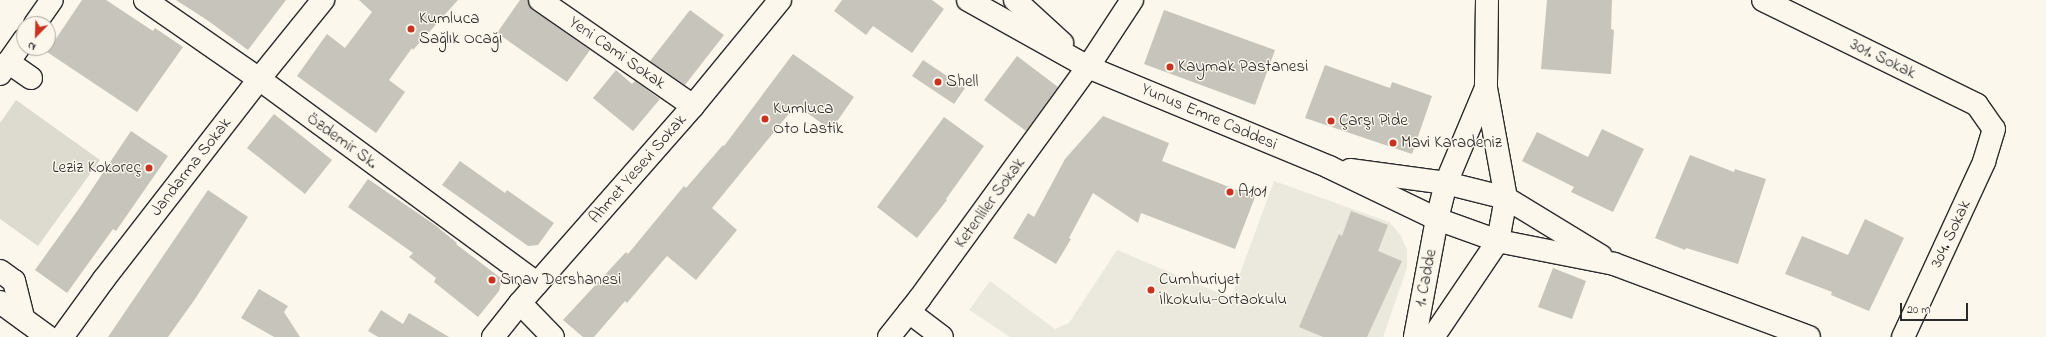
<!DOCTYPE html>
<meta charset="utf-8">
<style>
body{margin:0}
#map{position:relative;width:2046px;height:337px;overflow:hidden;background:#fbf7ec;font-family:"Indie Flower",sans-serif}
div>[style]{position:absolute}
.built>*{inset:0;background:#ebe8de}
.green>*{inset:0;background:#dddad0}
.building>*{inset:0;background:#c7c4bc}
.roads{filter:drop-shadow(1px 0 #2b2b2b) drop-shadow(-1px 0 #2b2b2b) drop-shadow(0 1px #2b2b2b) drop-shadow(0 -1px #2b2b2b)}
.minor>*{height:22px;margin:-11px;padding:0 11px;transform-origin:11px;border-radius:11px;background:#fbf7ec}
.dots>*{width:11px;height:11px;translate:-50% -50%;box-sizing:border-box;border:2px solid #fbf7ec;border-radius:50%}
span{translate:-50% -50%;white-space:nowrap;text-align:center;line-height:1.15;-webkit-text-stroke:3px #fbf7ec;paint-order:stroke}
.poi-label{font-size:17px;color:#2b2b2b}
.left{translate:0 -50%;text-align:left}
.right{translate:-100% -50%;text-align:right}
.street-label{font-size:17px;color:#2b2b2b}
.north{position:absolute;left:16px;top:16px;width:40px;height:40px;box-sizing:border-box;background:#fbf7ec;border:1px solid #a8a59f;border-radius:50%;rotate:203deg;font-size:11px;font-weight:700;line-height:16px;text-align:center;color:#2b2b2b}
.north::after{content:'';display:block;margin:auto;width:14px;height:18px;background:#c8321e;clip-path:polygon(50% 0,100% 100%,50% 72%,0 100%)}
.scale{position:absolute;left:1900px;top:303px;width:68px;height:18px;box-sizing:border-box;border:2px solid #2b2b2b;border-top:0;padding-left:5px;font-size:12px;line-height:14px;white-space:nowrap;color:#2b2b2b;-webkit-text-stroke:3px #fbf7ec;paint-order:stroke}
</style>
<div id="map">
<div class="built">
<div style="clip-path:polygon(1274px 181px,1389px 222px,1400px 234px,1407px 250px,1407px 268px,1383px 337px,1010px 337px,969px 310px,990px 281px,1055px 329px,1069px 323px,1117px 250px,1231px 298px)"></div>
</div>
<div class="green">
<div style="clip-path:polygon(16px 100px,100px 160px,38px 246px,0 219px,0 123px)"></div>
</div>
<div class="building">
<div style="clip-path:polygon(82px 0,106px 0,153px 31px,155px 28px,183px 47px,137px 112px,47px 52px)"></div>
<div style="clip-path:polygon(176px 0,286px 0,248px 50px,207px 20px)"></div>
<div style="clip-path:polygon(359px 0,458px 0,413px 50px,412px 48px,389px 80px,405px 92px,376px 133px,297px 76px,327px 34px,345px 48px,372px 12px)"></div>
<div style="clip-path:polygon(520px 0,528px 0,529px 6px,533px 10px,590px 50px,567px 82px,497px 33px)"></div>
<div style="clip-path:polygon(842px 0,932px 0,944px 9px,912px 53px,873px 26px,866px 35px,834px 11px)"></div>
<div style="clip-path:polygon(1547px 0,1612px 0,1611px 29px,1614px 30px,1611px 74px,1541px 69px)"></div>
<div style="clip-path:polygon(690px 10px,724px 35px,685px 85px,650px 61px)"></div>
<div style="clip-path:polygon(1164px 10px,1275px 50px,1255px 105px,1144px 64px)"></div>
<div style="clip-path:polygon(793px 54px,854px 97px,831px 130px,796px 105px,712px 208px,737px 230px,696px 280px,667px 256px,627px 303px,625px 301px,594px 337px,583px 337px,563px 320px,626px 252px,628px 254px,684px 186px,686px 188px,723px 145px,724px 146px)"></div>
<div style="clip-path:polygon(1017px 56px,1058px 87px,1026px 131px,984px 100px)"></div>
<div style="clip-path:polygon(923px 60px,965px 88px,954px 104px,912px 76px)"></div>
<div style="clip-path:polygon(1325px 65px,1390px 88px,1392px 82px,1432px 96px,1412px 154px,1305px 118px)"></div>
<div style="clip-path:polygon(616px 70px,632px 84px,635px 81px,660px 99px,633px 131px,593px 98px)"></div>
<div style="clip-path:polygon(274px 114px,332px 160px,305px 194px,247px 148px)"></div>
<div style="clip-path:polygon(1103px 116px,1169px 143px,1162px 161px,1255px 197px,1235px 249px,1141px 213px,1138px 223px,1093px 193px,1069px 238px,1071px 239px,1056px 264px,1013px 238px,1028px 213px,1034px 217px,1065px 159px)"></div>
<div style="clip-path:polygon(944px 117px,984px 146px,946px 199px,947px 200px,917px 238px,877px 207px)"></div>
<div style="clip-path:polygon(1602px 129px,1644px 149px,1613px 212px,1571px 192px,1574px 187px,1522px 161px,1537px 132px,1588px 157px)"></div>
<div style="clip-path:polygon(131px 131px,168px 156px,116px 231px,113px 229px,67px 293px,35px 270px,80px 207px)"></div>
<div style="clip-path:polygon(1690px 155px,1734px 172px,1735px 169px,1766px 179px,1738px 264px,1686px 248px,1685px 250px,1655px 238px)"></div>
<div style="clip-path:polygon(460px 161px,505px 193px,507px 190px,554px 223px,538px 245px,528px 246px,442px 185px)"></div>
<div style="clip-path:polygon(368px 179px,435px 225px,457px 243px,456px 244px,502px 279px,499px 291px,478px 317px,434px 282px,436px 278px,409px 257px,413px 253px,348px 207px)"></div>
<div style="clip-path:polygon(208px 190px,248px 217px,195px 299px,168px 337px,108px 337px)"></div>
<div style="clip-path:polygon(1351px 211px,1388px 225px,1378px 251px,1402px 261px,1367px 337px,1323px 337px,1299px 327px,1339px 234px,1342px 236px)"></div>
<div style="clip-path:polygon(1865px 219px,1904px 238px,1869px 311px,1831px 295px,1832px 292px,1785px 274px,1802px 236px,1848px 255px)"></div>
<div style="clip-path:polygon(1553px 268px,1586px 281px,1572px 319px,1538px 307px)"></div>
<div style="clip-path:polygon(259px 289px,288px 306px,284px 312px,300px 337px,274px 337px,241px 318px)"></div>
<div style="clip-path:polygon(381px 310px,403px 324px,409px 313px,449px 337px,378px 337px,368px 331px)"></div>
</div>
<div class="roads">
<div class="minor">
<div style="left:145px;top:0;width:139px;rotate:34.7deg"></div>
<div style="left:259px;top:79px;width:345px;rotate:36.3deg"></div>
<div style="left:540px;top:0;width:186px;rotate:34.7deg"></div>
<div style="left:968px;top:0;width:137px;rotate:29.2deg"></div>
<div style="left:1088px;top:67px;width:261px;rotate:22.5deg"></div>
<div style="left:1329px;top:167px;width:120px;rotate:25.7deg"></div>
<div style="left:1437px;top:219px;width:120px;rotate:100.6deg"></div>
<div style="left:1015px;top:0;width:64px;rotate:42.5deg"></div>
<div style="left:1487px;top:0;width:88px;rotate:90.7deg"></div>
<div style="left:1486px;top:88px;width:112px;rotate:79.7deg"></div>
<div style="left:1506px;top:198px;width:111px;rotate:31.4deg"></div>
<div style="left:1763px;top:0;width:238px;rotate:26.1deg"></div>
<div style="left:1977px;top:105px;width:29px;rotate:55deg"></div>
<div style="left:1994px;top:129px;width:34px;rotate:107deg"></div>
<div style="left:1984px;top:162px;width:193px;rotate:114.8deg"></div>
<div style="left:35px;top:24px;width:29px;rotate:-55deg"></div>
<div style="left:8px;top:62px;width:28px;rotate:35deg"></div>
<div style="left:0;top:74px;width:42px;rotate:-54.8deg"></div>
<div style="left:1350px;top:170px;width:97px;rotate:7.7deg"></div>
<div style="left:1446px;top:183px;width:103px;rotate:-67.2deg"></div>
<div style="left:0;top:271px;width:17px;rotate:36deg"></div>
<div style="left:14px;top:281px;width:38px;rotate:76deg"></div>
<div style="left:0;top:302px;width:59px;rotate:36.1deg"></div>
<div style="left:520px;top:303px;width:47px;rotate:45.9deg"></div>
<div style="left:909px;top:312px;width:41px;rotate:37.1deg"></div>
<div style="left:62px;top:337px;width:72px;rotate:-54.1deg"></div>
<div style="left:104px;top:279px;width:253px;rotate:-52.2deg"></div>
<div style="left:259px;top:79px;width:102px;rotate:-51deg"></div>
<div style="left:493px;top:337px;width:43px;rotate:-51.5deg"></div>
<div style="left:520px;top:303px;width:262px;rotate:-48.7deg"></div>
<div style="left:693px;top:106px;width:137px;rotate:-50.6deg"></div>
<div style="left:889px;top:337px;width:50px;rotate:-51.5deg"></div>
<div style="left:920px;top:298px;width:286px;rotate:-54deg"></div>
<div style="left:1088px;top:67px;width:80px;rotate:-56.7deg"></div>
<div style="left:1433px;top:337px;width:116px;rotate:-55.9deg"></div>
<div style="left:1498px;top:241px;width:44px;rotate:-79.5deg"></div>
<div style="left:1506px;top:198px;width:62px;rotate:-166deg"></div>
<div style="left:1446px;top:183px;width:37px;rotate:104deg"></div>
<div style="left:1437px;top:219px;width:65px;rotate:19.8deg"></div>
<div style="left:1498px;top:241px;width:118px;rotate:11.2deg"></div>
<div style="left:1614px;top:264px;width:208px;rotate:20.5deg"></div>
</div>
</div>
<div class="dots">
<div style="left:411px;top:29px;background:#c8321e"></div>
<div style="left:1170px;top:67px;background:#c8321e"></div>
<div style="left:938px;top:82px;background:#c8321e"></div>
<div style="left:765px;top:119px;background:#c8321e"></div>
<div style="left:1331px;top:121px;background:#c8321e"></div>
<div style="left:1393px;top:143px;background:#c8321e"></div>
<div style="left:149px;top:168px;background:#c8321e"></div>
<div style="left:1230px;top:192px;background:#c8321e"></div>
<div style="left:492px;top:280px;background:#c8321e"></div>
<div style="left:1151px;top:290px;background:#c8321e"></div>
</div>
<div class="poi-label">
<span class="left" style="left:419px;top:29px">Kumluca<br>Sağlık Ocağı</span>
<span class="left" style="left:1178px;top:67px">Kaymak Pastanesi</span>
<span class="left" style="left:946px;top:82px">Shell</span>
<span class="left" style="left:773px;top:119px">Kumluca<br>Oto Lastik</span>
<span class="left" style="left:1339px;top:121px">Çarşı Pide</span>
<span class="left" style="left:1401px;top:143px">Mavi Karadeniz</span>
<span class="right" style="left:141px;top:168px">Leziz Kokoreç</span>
<span class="left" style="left:1238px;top:192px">A101</span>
<span class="left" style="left:500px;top:280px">Sınav Dershanesi</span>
<span class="left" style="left:1159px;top:290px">Cumhuriyet<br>İlkokulu-Ortaokulu</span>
</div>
<div class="street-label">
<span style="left:617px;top:53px;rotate:35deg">Yeni Cami Sokak</span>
<span style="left:1883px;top:59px;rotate:26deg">301. Sokak</span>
<span style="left:1209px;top:117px;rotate:23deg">Yunus Emre Caddesi</span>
<span style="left:342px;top:141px;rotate:36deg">Özdemir Sk.</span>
<span style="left:191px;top:167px;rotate:-52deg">Jandarma Sokak</span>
<span style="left:638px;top:169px;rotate:-49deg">Ahmet Yesevi Sokak</span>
<span style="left:990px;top:203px;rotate:-54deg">Ketenliler Sokak</span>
<span style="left:1951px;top:234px;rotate:-65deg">304. Sokak</span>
<span style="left:1426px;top:278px;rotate:-79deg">1. Cadde</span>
</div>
<div class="north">N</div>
<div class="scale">20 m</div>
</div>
